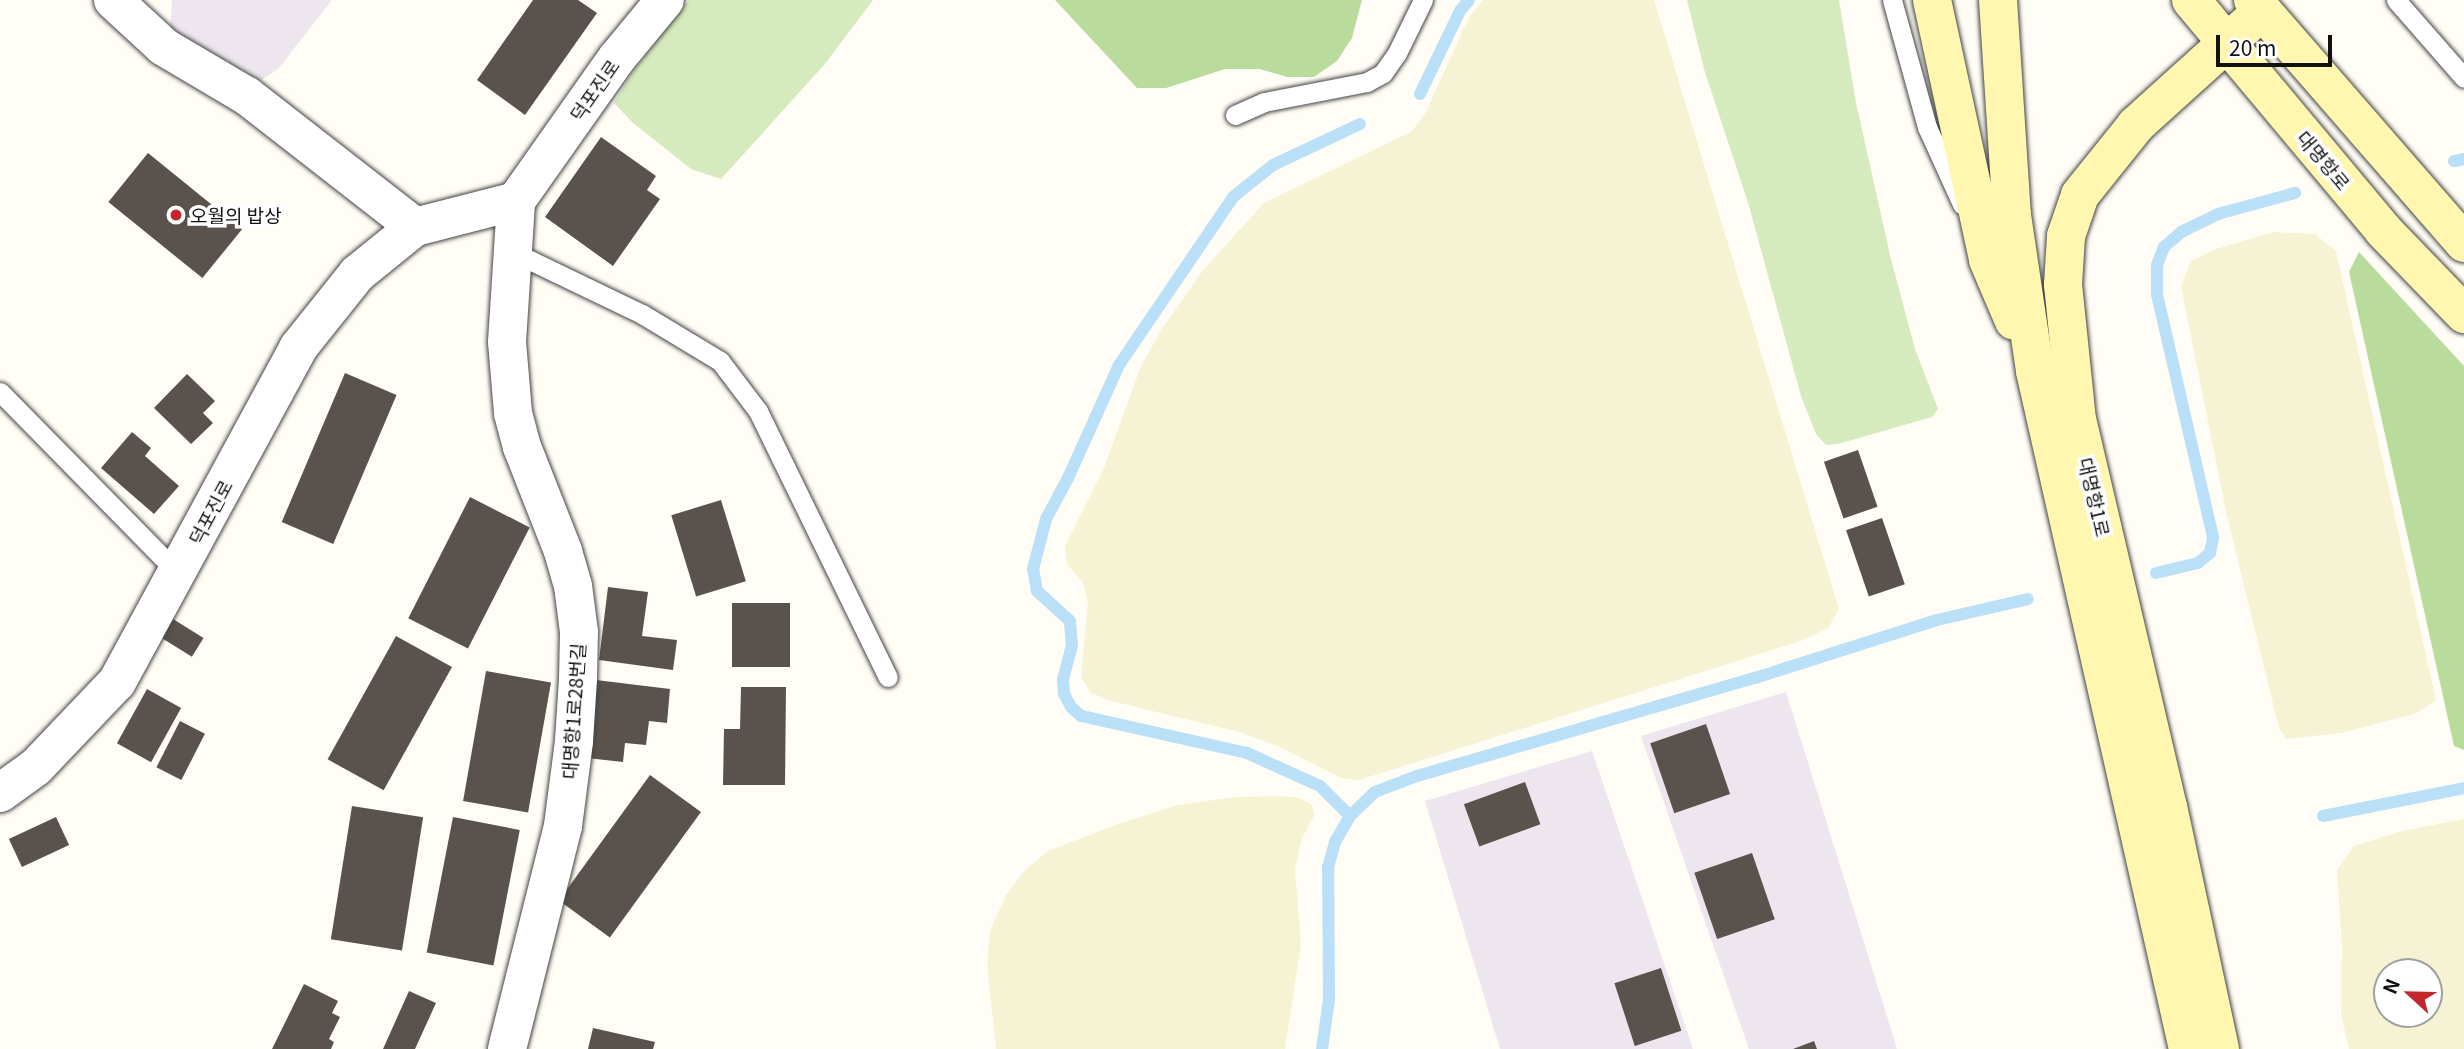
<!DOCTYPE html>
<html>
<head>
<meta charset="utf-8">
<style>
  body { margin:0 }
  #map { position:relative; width:2464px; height:1049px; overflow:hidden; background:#fffdf5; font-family:Georgia,"Noto Sans KR",serif }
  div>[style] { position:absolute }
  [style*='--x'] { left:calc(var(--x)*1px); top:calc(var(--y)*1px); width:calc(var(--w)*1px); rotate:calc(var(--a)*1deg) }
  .industrial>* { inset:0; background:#eee6ef }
  .farmland>* { inset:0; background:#f6f3d4 }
  .green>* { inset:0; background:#d5ebbd }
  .forest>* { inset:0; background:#b9dc9c }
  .stream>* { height:12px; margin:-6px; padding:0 6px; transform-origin:6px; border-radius:6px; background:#b9e0f7 }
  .building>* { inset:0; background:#5a524d; transform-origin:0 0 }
  .roads { filter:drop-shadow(0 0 2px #444) drop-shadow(0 0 2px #444) }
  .lane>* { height:19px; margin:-9.5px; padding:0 9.5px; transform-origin:9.5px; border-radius:9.5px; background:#fff }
  .street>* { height:38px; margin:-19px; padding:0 19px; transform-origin:19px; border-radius:19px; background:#fff }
  .secondary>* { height:38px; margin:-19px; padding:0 19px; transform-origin:19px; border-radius:19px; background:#fff6b0 }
  .dots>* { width:19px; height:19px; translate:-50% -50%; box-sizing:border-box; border:4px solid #fff; border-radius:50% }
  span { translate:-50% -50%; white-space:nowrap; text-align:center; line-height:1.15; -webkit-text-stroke:7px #fff; paint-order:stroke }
  .street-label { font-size:19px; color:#111 }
  .poi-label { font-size:19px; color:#111 }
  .left { translate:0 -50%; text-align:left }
  .north { position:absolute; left:2373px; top:958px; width:70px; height:70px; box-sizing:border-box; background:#fff; border:2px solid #a0a0a0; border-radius:50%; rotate:292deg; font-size:19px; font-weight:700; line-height:28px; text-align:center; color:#111 }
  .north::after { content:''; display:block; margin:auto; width:24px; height:32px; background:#c4262e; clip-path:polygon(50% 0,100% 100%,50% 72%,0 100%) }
  .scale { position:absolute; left:2216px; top:35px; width:116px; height:32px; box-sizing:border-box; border:4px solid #111; border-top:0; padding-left:9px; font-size:21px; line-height:24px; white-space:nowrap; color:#111; -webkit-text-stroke:5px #fff; paint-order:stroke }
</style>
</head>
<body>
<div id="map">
  <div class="industrial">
    <div style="clip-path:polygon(172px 0,332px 0,278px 69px,256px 83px,170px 32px)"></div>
    <div style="clip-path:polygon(1786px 692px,1881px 997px,1897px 1049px,1749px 1049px,1641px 736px)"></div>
    <div style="clip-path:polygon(1592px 751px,1693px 1049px,1500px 1049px,1425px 801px)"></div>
  </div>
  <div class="farmland">
    <div style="clip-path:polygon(1483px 0,1654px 0,1839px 609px,1828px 628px,1801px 641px,1359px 780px,1341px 778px,1280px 747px,1240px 732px,1111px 701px,1090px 692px,1081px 677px,1088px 602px,1083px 583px,1067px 564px,1065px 546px,1104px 468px,1141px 366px,1162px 329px,1203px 270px,1264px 203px,1411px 132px,1425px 114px,1469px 17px)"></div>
    <div style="clip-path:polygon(2275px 232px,2315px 234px,2336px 251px,2436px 700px,2417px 713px,2341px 733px,2286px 739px,2279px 728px,2227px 516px,2181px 286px,2191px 261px,2216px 249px)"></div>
    <div style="clip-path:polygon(1280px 796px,1299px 798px,1311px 804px,1315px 814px,1302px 838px,1295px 869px,1301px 944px,1285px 1049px,996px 1049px,987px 965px,990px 931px,1006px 895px,1025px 870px,1048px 851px,1118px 824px,1178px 805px,1236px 797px)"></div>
    <div style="clip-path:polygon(evenodd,2464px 819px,2464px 1049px,2349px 1049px,2341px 1014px,2342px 948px,2337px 870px,2354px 846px,2402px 831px,2464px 819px,2387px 972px,2429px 972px,2429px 1014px,2387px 1014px,2387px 972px)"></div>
  </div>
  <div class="green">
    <div style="clip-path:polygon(689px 0,873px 0,824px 65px,721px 179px,691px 169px,632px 122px,614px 103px,632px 73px)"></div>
    <div style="clip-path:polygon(1687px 0,1839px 0,1856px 103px,1890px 255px,1915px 349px,1938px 409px,1932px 417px,1838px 444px,1826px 445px,1816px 434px,1801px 396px,1749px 206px,1704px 69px)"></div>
  </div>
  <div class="forest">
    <div style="clip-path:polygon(1055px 0,1362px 0,1352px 38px,1337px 61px,1314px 77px,1287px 77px,1260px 69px,1225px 69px,1166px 88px,1137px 88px)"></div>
    <div style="clip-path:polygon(2359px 252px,2464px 366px,2464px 750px,2454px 746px,2349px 272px)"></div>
  </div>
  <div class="stream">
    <div style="--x:1420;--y:94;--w:92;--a:-64.3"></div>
    <div style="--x:1460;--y:11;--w:14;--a:-51"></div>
    <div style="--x:2454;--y:161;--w:10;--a:-11"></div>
    <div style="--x:2156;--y:573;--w:43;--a:-13.4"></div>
    <div style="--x:2198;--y:563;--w:16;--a:-40"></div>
    <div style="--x:2210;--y:553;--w:16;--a:-79"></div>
    <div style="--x:2213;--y:537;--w:248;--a:-103"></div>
    <div style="--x:2157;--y:295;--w:30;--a:-90"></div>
    <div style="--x:2157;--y:265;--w:19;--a:-69"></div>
    <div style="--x:2164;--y:247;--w:23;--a:-41"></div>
    <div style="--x:2181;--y:232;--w:41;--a:-25.9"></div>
    <div style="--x:2218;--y:214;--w:80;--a:-15.3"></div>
    <div style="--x:1350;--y:816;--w:42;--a:-135"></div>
    <div style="--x:1320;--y:786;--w:80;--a:-155.7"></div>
    <div style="--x:1247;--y:753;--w:170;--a:-167.4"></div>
    <div style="--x:1081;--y:716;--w:13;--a:-138"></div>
    <div style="--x:1071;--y:707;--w:15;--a:-118"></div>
    <div style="--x:1064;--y:694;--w:15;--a:-94"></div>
    <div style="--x:1063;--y:679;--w:34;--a:-75"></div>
    <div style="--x:1072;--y:646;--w:25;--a:-95"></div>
    <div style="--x:1070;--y:621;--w:45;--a:-137.7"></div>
    <div style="--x:1037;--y:591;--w:22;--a:-100"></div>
    <div style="--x:1033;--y:569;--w:52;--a:-75.4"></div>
    <div style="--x:1046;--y:519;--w:47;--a:-61.8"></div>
    <div style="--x:1068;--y:478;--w:124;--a:-65.7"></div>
    <div style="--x:1119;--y:365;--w:203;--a:-55.8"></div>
    <div style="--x:1233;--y:197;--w:51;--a:-38.7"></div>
    <div style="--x:1273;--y:165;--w:96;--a:-25.2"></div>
    <div style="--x:2323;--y:816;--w:144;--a:-11.2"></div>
    <div style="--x:1322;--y:1049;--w:50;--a:-82"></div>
    <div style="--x:1329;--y:999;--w:132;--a:-90.4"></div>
    <div style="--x:1328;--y:867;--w:26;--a:-74"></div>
    <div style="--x:1335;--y:842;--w:30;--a:-60"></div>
    <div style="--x:1350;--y:816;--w:35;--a:-44"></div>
    <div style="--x:1375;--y:792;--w:45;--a:-20.9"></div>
    <div style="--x:1417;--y:776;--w:352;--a:-16.2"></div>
    <div style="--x:1755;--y:678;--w:191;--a:-17.7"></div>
    <div style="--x:1937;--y:620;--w:93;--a:-13"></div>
  </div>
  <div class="building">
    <div style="clip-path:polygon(533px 0,578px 0,597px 13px,525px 115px,477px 80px)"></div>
    <div style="clip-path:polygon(601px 137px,656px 176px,647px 190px,660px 199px,613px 266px,545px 217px)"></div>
    <div style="left:148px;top:153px;width:121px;height:63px;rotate:39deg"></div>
    <div style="left:345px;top:373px;width:56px;height:162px;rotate:23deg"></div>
    <div style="clip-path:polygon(187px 374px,215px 401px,203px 413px,213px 423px,191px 444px,154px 408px)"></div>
    <div style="clip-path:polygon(132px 432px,151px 448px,145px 456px,179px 486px,154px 514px,101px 468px)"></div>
    <div style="left:1858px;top:450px;width:60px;height:36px;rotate:71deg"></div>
    <div style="left:470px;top:497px;width:67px;height:136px;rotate:27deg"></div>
    <div style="left:721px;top:500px;width:85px;height:52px;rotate:73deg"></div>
    <div style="left:1882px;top:518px;width:70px;height:38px;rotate:71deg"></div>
    <div style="clip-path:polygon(608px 587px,648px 592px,642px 636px,677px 640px,673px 670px,599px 660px)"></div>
    <div style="left:732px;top:603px;width:58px;height:64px"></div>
    <div style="left:173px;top:619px;width:36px;height:22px;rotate:32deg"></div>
    <div style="left:396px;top:636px;width:64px;height:141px;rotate:29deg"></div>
    <div style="left:486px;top:671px;width:66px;height:132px;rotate:10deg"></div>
    <div style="clip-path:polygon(596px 680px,670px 689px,667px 723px,649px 721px,646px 745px,625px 743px,623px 762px,587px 758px)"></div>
    <div style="clip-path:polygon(741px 687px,786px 687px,785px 785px,723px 785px,724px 729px,740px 729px)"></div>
    <div style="left:147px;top:689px;width:39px;height:62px;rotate:29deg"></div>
    <div style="left:180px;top:721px;width:28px;height:52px;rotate:27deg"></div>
    <div style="left:1706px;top:724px;width:74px;height:59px;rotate:71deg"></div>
    <div style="left:650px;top:775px;width:63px;height:155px;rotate:36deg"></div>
    <div style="left:1525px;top:782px;width:45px;height:65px;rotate:70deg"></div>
    <div style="left:352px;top:806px;width:72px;height:135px;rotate:9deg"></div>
    <div style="left:56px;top:817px;width:31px;height:52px;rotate:65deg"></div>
    <div style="left:453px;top:817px;width:68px;height:138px;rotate:11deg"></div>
    <div style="left:1752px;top:853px;width:70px;height:61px;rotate:71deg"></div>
    <div style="left:1661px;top:968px;width:66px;height:49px;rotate:72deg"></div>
    <div style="clip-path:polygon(304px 984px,338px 1001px,332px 1013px,340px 1017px,329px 1039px,334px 1042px,331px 1049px,272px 1049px)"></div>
    <div style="clip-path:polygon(409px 991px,436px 1003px,415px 1049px,383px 1049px)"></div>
    <div style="clip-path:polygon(593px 1028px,655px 1042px,653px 1049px,588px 1049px)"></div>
    <div style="clip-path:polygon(1814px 1041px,1817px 1049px,1793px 1049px)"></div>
  </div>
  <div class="roads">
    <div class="lane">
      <div style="--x:1892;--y:0;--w:132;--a:74.6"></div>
      <div style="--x:1927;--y:127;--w:85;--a:65.6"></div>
      <div style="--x:2396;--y:0;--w:103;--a:48.9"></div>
      <div style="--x:1235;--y:115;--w:32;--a:-24"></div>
      <div style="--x:1264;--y:102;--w:105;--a:-11"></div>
      <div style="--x:1367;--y:82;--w:18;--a:-29"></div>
      <div style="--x:1383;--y:73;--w:24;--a:-55"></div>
      <div style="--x:1397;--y:53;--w:59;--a:-63.9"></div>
      <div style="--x:511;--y:251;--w:145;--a:25.7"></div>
      <div style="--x:642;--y:314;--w:91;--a:31.1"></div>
      <div style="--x:720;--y:361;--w:63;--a:52.8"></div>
      <div style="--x:758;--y:411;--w:296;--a:64"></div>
      <div style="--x:0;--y:392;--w:252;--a:45.5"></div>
    </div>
    <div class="street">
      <div style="--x:113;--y:0;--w:69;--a:42.7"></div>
      <div style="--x:164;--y:47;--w:96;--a:30.6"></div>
      <div style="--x:247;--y:96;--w:213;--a:37.9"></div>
      <div style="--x:0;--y:793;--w:44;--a:-35.8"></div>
      <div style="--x:36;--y:767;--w:117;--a:-46.4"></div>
      <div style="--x:117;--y:682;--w:380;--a:-61.5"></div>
      <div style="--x:298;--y:348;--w:95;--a:-51.4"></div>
      <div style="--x:357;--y:274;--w:75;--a:-39"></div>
      <div style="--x:415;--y:227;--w:104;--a:-14.4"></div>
      <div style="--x:516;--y:201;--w:175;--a:-54.8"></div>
      <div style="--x:617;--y:58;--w:75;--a:-50.4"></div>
      <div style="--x:507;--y:1049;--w:230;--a:-75.9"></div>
      <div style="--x:563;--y:826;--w:86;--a:-82.6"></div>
      <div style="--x:574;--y:741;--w:62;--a:-86.3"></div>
      <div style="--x:578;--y:679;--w:47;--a:-88.8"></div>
      <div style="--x:579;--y:632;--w:46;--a:-97.4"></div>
      <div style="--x:573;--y:586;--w:36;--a:-106"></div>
      <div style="--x:563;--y:551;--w:112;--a:-111.5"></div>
      <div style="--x:522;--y:447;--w:35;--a:-105"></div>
      <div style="--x:513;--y:413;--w:71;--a:-94.8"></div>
      <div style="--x:507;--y:342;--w:141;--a:-86.3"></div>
    </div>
    <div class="secondary">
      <div style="--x:1932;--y:0;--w:266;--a:77.8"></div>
      <div style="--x:1988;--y:260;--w:66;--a:66.9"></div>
      <div style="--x:1998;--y:0;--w:215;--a:86.3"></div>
      <div style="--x:2012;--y:215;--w:158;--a:81.6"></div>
      <div style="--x:2035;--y:371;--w:695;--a:77.28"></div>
      <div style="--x:2191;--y:0;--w:300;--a:50.1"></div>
      <div style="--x:2383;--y:230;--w:117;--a:46"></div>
      <div style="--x:2253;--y:0;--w:322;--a:49"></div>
      <div style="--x:2220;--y:1049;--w:248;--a:-102.1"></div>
      <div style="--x:2168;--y:807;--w:398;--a:-103.2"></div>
      <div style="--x:2077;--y:420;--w:136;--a:-95.9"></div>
      <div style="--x:2063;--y:285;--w:49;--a:-86.5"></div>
      <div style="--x:2066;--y:236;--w:43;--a:-71.1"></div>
      <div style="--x:2080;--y:195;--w:90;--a:-51.3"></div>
      <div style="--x:2136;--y:125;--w:169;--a:-42.1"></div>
    </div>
  </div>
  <div class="dots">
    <div style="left:176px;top:215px;background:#c4262e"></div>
  </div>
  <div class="street-label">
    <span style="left:594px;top:90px;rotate:-55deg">덕포진로</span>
    <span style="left:2324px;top:160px;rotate:50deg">대명항로</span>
    <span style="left:2095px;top:497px;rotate:77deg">대명항1로</span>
    <span style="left:210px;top:512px;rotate:-62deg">덕포진로</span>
    <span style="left:573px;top:711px;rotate:-86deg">대명항1로28번길</span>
  </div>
  <div class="poi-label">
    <span class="left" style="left:190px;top:215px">오월의 밥상</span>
  </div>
  <div class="north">N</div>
  <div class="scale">20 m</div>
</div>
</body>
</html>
